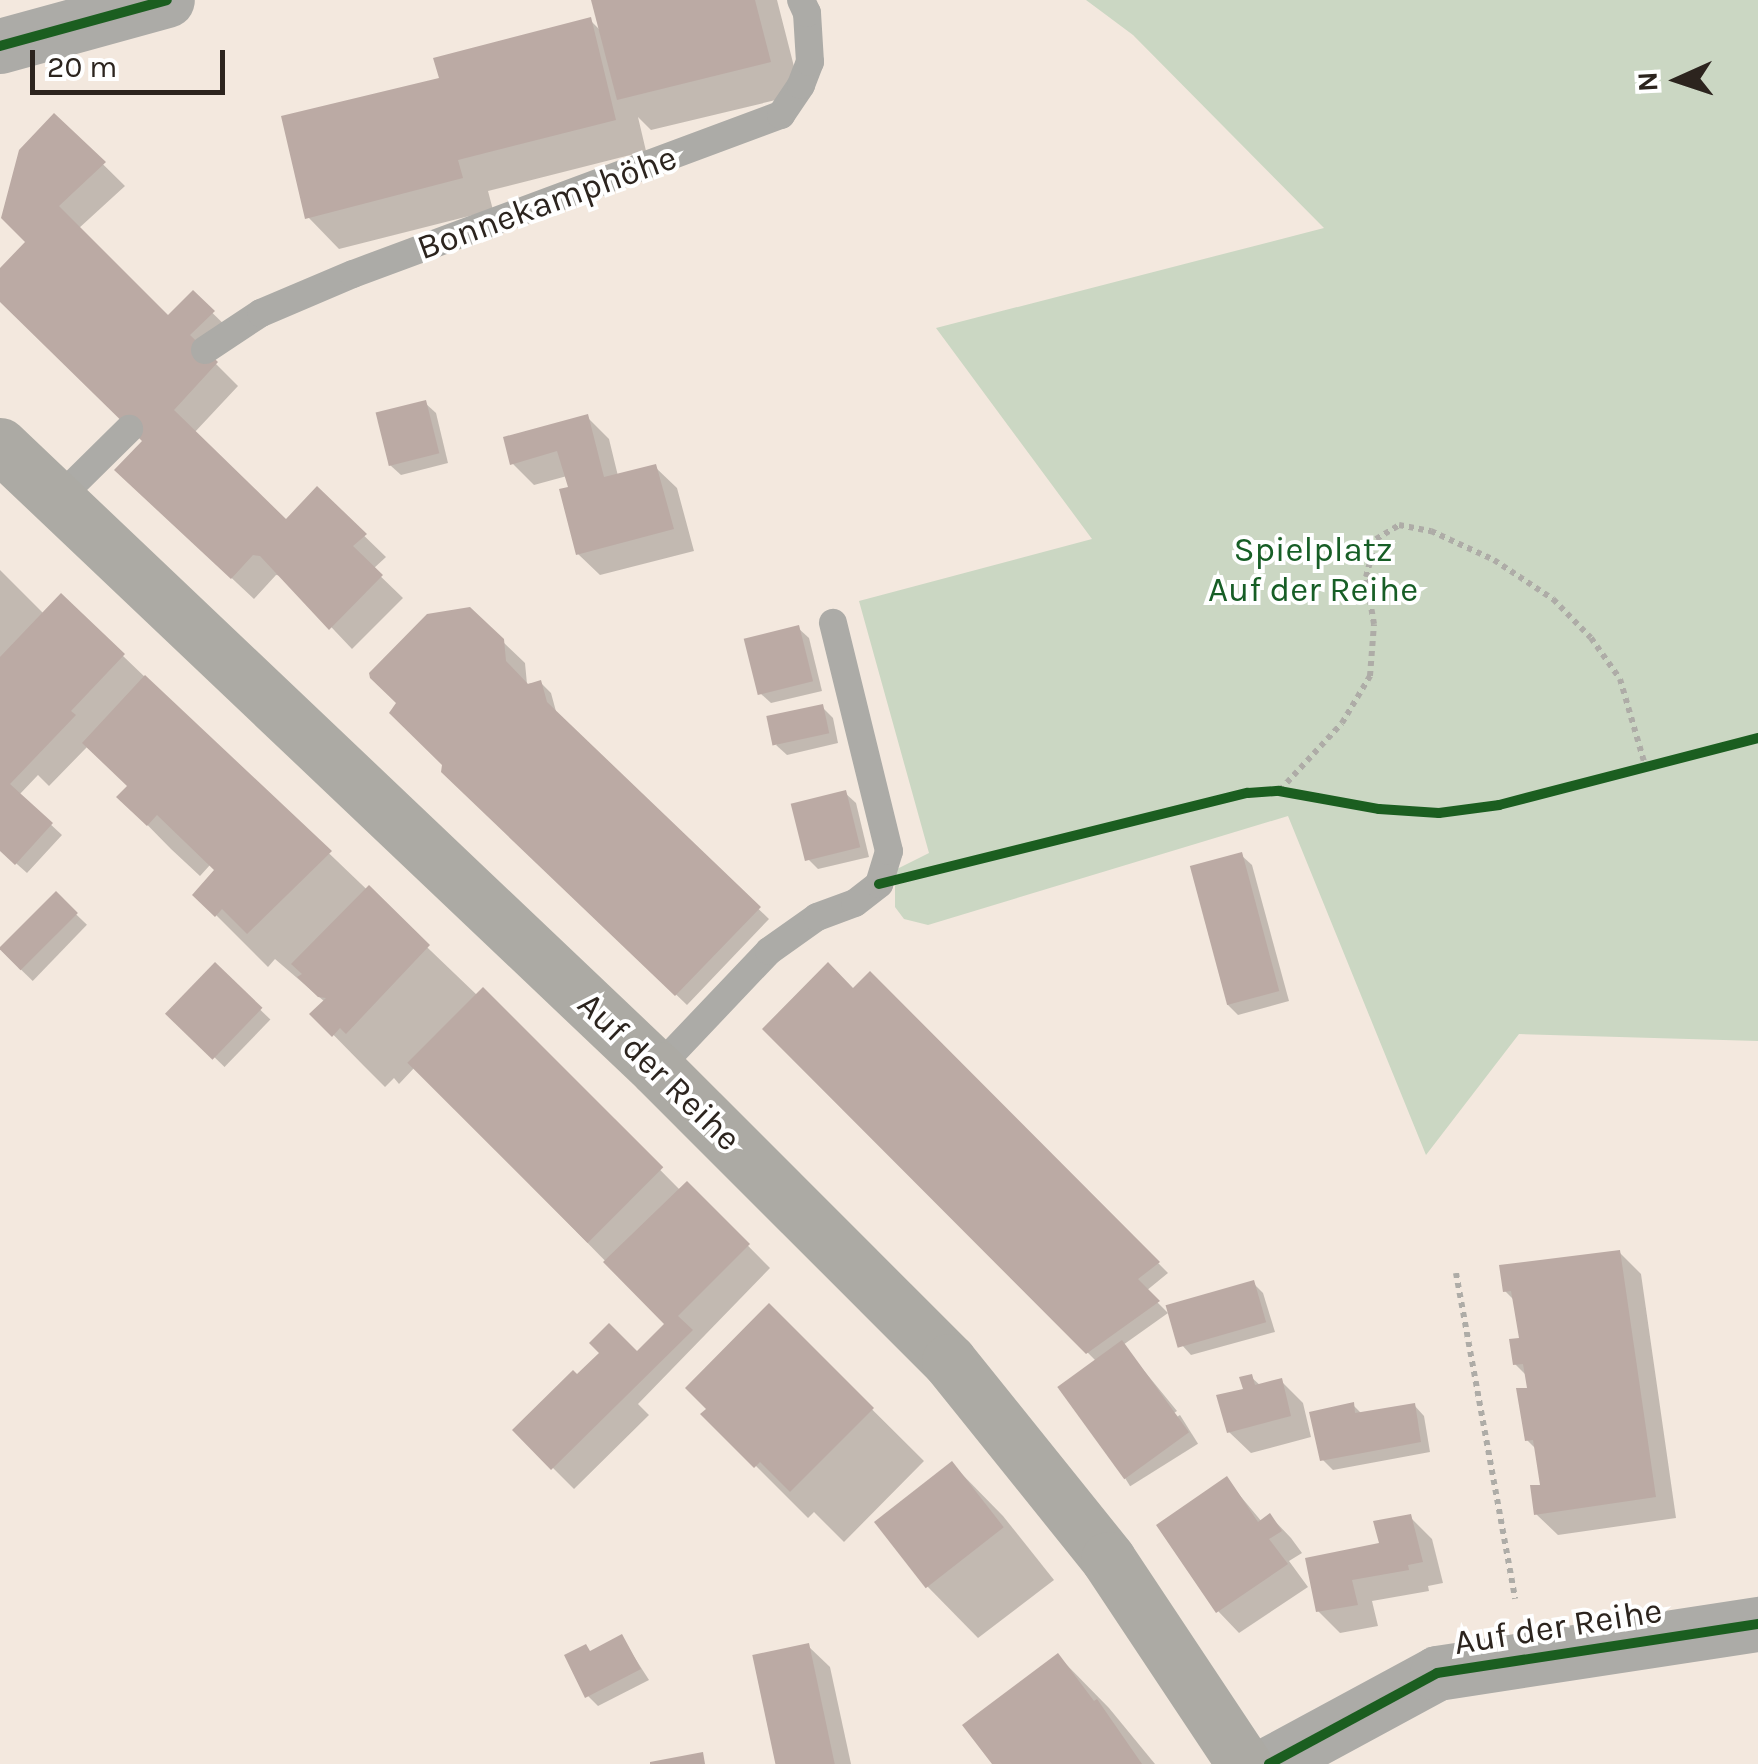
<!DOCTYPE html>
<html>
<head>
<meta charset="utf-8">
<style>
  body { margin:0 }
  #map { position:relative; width:1758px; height:1764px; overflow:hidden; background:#f3e8de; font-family:Karla,sans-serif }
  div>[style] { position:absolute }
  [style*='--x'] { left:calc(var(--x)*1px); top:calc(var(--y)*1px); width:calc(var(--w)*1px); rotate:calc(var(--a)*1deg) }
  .green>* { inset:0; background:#cbd7c3 }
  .shadow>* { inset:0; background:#0003; transform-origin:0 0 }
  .building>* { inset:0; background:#bbaaa4; transform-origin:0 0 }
  .path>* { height:6px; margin-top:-3px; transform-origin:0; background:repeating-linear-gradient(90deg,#aeaca7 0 5px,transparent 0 10px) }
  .service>* { height:28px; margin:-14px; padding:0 14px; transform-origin:14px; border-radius:14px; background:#acaba7 }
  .minor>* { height:55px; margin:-27.5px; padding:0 27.5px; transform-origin:27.5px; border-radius:27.5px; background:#acaba7 }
  .secondary>* { height:55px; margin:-27.5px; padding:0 27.5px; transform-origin:27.5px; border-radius:27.5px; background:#acaaa4 }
  .cycleway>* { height:10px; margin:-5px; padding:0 5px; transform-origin:5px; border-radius:5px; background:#1b5e20 }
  span { translate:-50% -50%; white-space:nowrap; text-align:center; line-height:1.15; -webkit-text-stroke:8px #fff; paint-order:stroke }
  .street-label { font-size:35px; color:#2c241e }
  .park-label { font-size:35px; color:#175e26 }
  .north { position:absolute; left:1628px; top:30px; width:100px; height:100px; -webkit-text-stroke:8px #fff; paint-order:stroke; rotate:267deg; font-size:28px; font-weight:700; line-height:40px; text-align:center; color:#2c241e }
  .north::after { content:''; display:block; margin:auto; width:35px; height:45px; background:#2c241e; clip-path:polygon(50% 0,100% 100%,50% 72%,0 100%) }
  .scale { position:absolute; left:30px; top:50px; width:195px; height:45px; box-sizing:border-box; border:5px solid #2c241e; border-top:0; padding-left:12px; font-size:30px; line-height:35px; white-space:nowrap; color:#2c241e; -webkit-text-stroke:8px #fff; paint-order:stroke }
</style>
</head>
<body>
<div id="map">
  <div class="green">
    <div style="clip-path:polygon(1086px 0,1758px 0,1758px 1041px,1519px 1034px,1426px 1155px,1288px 816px,928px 925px,904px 919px,895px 907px,895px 870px,929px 853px,859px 601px,1092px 539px,936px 328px,1324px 228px,1133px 35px)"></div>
  </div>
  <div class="shadow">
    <div style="clip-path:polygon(597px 0,777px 0,801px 94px,651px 130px,638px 117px,646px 151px,488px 191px,493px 210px,339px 249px,308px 217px,442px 80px,590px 20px,602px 32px)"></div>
    <div style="clip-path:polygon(54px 116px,125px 186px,78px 229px,168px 318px,193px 294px,234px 334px,210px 358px,238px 386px,194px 433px,286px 523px,317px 490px,386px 557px,373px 569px,403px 598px,352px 649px,283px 576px,276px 575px,254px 599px,139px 491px,145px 441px,0 299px,0 272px,28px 242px)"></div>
    <div style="clip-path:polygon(425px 403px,436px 413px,448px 463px,401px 475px,390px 465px)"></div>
    <div style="clip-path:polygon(587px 417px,609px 439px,618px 476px,655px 467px,677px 488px,694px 551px,600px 575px,578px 554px,567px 476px,534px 485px,512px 463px)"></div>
    <div style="clip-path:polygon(0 570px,44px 614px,123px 656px,478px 996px,483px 991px,680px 1190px,687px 1184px,770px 1268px,638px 1404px,649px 1415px,574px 1489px,515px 1430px,577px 1377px,637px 1354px,669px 1326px,415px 1067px,399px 1084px,394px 1078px,385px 1087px,364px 1066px,313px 1014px,325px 1002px,275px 959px,268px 967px,195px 894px,217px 871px,210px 865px,200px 876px,171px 849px,120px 797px,130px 788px,88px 746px,49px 786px,38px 775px,19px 795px,62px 835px,27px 873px,0 849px)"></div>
    <div style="clip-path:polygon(798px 628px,809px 638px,822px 691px,771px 703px,760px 693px)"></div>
    <div style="clip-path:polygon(502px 641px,525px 663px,527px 684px,540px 682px,551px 693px,557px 715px,769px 919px,687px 1005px,445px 772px)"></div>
    <div style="clip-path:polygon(822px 707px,833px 718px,838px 743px,787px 755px,776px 745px)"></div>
    <div style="clip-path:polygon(845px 793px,856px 803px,869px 857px,818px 869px,807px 858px)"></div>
    <div style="clip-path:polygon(1241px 855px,1252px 865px,1289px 1001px,1238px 1015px,1227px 1004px)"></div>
    <div style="left:56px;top:895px;width:43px;height:78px;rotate:44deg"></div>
    <div style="left:215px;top:966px;width:77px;height:66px;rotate:44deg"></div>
    <div style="clip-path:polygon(853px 991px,964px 1068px,1168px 1273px,1146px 1291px,1168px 1313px,1123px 1345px,1177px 1411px,1111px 1455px,1096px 1361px,895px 1158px)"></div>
    <div style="clip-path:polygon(1619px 1252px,1641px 1274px,1676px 1518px,1558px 1535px,1536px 1514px,1543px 1488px,1537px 1450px,1527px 1440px,1530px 1390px,1527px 1376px,1515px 1364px,1522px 1340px,1516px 1302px,1505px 1291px)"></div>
    <div style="clip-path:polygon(1253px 1283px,1263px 1293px,1275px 1332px,1191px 1355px,1181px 1344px)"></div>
    <div style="clip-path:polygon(769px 1307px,924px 1461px,844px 1542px,814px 1512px,808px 1518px,704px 1414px)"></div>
    <div style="clip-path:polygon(1251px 1377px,1261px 1386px,1281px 1381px,1303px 1403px,1311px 1437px,1251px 1453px,1229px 1432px)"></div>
    <div style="clip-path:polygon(1353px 1405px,1362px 1414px,1414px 1405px,1424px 1416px,1430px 1452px,1333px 1470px,1322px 1459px)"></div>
    <div style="left:1180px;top:1415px;width:34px;height:80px;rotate:58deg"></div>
    <div style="clip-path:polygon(952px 1464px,1003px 1516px,1054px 1580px,978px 1638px,927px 1586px)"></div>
    <div style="clip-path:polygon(1227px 1480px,1262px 1522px,1270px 1516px,1291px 1538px,1302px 1553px,1289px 1561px,1308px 1587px,1239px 1633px,1218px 1611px)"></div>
    <div style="clip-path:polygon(1410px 1517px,1432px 1539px,1443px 1583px,1428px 1586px,1429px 1591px,1372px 1601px,1378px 1626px,1340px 1633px,1318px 1611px)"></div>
    <div style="clip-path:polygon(622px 1638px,649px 1680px,598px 1706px,588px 1696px,592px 1653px)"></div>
    <div style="clip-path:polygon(808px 1646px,830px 1667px,851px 1764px,777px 1764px)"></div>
    <div style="clip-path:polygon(1058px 1656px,1109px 1708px,1155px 1764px,996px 1764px)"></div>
  </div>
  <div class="building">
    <div style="clip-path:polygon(591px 0,755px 0,771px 62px,617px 100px)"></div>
    <div style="clip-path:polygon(591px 17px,616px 120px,458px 160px,463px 178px,305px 219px,281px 116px,439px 78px,433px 58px)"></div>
    <div style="clip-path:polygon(54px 113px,106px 162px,59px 206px,168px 315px,193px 290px,215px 311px,190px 335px,218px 362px,174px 410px,286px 519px,317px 486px,367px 534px,353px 546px,383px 575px,329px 630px,260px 556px,253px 555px,231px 579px,114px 470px,142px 441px,0 302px,0 268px,25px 242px,1px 218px,19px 150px)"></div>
    <div style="left:426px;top:400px;width:55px;height:52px;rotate:76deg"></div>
    <div style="clip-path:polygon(588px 414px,604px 477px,656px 464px,674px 529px,576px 555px,559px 489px,568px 487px,557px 451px,510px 465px,503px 437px)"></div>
    <div style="clip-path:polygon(61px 593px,125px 654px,71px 711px,76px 715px,10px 784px,53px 823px,15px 865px,0 851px,0 657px)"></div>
    <div style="clip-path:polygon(470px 607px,504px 639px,506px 661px,528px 684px,541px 680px,547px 702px,761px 907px,675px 996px,441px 772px,442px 765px,389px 713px,396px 703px,370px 678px,369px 673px,427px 614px)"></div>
    <div style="left:799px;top:625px;width:58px;height:57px;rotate:76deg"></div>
    <div style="clip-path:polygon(145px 675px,332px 851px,247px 934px,222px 909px,215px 917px,192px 895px,214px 870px,157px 815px,147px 826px,116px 797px,127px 786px,82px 743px)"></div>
    <div style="left:823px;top:704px;width:30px;height:58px;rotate:78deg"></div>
    <div style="left:846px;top:790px;width:59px;height:57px;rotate:76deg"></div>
    <div style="left:1242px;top:852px;width:144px;height:54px;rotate:75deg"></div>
    <div style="clip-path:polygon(369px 885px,430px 945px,346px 1034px,340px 1028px,332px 1037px,309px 1014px,326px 998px,318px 997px,297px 977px,302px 974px,291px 964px)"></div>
    <div style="left:56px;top:891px;width:31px;height:81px;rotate:45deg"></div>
    <div style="left:215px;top:962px;width:66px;height:72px;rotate:44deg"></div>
    <div style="clip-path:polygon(828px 962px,853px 988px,870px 971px,1160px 1262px,1138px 1279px,1160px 1301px,1086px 1354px,762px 1029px)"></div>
    <div style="left:483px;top:987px;width:255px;height:107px;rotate:45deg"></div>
    <div style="clip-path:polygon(687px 1181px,750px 1244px,678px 1316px,693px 1330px,551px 1470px,512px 1430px,573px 1370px,577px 1374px,599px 1353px,589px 1343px,609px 1323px,637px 1351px,664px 1324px,603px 1262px)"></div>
    <div style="clip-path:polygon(1620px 1250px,1656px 1497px,1534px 1515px,1530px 1485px,1540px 1485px,1533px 1440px,1525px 1441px,1516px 1388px,1527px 1388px,1523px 1364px,1513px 1365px,1509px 1339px,1519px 1338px,1511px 1291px,1503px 1292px,1499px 1265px)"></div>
    <div style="left:1254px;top:1280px;width:44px;height:92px;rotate:74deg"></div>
    <div style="clip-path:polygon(769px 1303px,874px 1408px,790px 1492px,760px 1462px,754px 1468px,700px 1414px,706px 1409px,685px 1388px)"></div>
    <div style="left:1122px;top:1340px;width:114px;height:80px;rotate:54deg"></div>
    <div style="clip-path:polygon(1252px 1374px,1255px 1385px,1282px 1378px,1291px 1416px,1227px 1433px,1216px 1395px,1243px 1389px,1239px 1377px)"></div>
    <div style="clip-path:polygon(1354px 1402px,1355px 1413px,1415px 1403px,1421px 1442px,1320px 1461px,1309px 1412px)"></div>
    <div style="left:952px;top:1461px;width:84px;height:99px;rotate:52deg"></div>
    <div style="clip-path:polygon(1227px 1476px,1258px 1522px,1270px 1513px,1282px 1531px,1269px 1539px,1288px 1564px,1216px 1613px,1156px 1525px)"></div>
    <div style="clip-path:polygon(1411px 1514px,1423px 1562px,1408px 1565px,1409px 1570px,1352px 1580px,1358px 1605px,1316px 1612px,1305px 1558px,1379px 1543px,1373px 1521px)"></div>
    <div style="clip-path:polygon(622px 1634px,641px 1669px,585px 1698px,564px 1655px,586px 1644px,590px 1651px)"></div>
    <div style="left:809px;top:1643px;width:124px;height:58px;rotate:78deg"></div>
    <div style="clip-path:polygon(1058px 1653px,1094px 1701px,1097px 1699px,1142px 1764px,992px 1764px,962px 1725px)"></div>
    <div style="clip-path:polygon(703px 1752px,705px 1764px,650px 1764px,650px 1762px)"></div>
  </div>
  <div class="path">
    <div style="--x:1280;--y:790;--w:91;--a:-47.2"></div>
    <div style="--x:1342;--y:723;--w:55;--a:-59.2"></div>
    <div style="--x:1370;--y:676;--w:52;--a:-85.6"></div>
    <div style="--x:1374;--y:624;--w:48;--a:-99.7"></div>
    <div style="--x:1366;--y:577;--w:39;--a:-75"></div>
    <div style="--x:1376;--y:539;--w:27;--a:-31"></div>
    <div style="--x:1399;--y:525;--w:33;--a:11"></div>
    <div style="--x:1431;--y:531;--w:69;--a:24.7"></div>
    <div style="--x:1494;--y:560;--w:71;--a:33.5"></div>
    <div style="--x:1553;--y:599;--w:54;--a:45.7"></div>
    <div style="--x:1591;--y:638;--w:50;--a:54.7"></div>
    <div style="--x:1620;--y:679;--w:90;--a:73.8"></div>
    <div style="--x:934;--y:870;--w:323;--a:-13.8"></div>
    <div style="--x:1248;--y:793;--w:31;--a:-4"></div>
    <div style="--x:1279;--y:791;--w:102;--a:10.2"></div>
    <div style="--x:1379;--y:809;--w:60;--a:3.8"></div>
    <div style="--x:1439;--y:813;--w:61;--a:-7.6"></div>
    <div style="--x:1499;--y:805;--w:268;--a:-14.5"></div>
    <div style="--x:1456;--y:1273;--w:331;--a:79.7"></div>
  </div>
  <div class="service">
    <div style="--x:205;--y:350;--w:67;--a:-33.5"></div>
    <div style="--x:261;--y:313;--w:100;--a:-23"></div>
    <div style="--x:353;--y:274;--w:457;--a:-20.4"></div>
    <div style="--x:781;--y:115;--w:36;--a:-56"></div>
    <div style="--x:801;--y:85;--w:25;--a:-69"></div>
    <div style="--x:810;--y:62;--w:49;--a:-93.5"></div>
    <div style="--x:807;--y:13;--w:14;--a:-115"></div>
    <div style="--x:58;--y:499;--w:100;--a:-44.6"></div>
    <div style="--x:657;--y:1069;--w:163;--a:-46.5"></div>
    <div style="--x:769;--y:951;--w:59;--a:-35.3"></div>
    <div style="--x:817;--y:917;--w:40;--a:-20.2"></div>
    <div style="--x:855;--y:903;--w:31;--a:-38"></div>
    <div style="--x:879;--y:884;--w:34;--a:-73"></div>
    <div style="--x:889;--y:851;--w:235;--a:-103.8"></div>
  </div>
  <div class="minor">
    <div style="--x:0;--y:46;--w:173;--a:-15.4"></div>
    <div style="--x:1269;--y:1764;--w:191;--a:-28.4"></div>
    <div style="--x:1437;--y:1673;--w:325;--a:-8.7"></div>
  </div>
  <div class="secondary">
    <div style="--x:0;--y:445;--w:906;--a:43.52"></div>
    <div style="--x:657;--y:1069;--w:413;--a:45"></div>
    <div style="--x:949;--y:1361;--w:254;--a:51.2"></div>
    <div style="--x:1108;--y:1559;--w:246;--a:56.4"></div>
  </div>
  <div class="cycleway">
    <div style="--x:0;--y:46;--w:173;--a:-15.4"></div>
    <div style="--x:879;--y:884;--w:380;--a:-13.9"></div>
    <div style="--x:1248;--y:793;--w:31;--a:-4"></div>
    <div style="--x:1279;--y:791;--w:102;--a:10.2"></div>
    <div style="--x:1379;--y:809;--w:60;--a:3.8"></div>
    <div style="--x:1439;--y:813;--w:61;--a:-7.6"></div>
    <div style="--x:1499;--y:805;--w:268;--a:-14.5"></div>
    <div style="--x:1269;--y:1764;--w:191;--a:-28.4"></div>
    <div style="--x:1437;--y:1673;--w:325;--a:-8.7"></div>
  </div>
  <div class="street-label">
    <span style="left:547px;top:203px;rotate:-20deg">Bonnekamphöhe</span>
    <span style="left:659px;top:1072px;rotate:44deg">Auf der Reihe</span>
    <span style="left:1558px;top:1627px;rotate:-9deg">Auf der Reihe</span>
  </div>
  <div class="park-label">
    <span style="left:1313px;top:570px">Spielplatz<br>Auf der Reihe</span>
  </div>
  <div class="north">N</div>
  <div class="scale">20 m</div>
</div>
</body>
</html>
